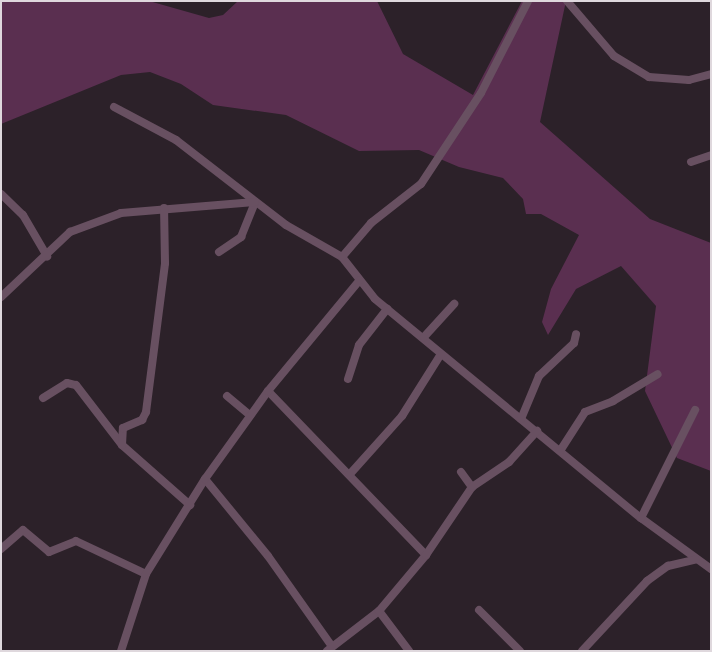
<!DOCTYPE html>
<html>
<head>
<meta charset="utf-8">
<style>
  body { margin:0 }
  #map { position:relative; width:712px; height:652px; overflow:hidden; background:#2c2129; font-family:Helvetica,sans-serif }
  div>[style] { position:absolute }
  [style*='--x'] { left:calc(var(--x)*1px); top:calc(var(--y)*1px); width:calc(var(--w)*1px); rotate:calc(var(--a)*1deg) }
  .green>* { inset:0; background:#5a2f50 }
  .minor>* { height:8px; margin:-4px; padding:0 4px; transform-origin:4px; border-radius:4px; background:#685061 }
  span { translate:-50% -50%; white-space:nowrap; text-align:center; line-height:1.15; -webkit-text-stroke:4px #110d10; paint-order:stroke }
  .frame { position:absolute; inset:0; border:2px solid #dfd8dd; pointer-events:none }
</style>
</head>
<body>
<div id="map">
  <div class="green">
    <div style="clip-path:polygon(1px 1px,149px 1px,209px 18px,223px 15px,238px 1px,377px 1px,403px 54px,473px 95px,522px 1px,566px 1px,540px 122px,650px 219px,711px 243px,711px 471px,677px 458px,645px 391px,656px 306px,621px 266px,576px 289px,548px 335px,542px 322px,551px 289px,579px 235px,541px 214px,526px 214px,523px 199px,503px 178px,459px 167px,419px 150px,359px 151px,286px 115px,213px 105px,181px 84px,150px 72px,121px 75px,1px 124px)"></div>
  </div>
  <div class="minor">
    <div style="--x:567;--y:1;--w:72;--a:49.5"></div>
    <div style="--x:614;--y:56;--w:41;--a:31"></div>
    <div style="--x:649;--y:77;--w:40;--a:4.3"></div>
    <div style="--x:689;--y:80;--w:23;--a:-15"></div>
    <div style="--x:114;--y:107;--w:70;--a:28"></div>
    <div style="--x:176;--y:140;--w:139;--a:37.7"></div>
    <div style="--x:286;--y:225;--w:64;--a:29.7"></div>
    <div style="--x:342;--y:257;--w:53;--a:51.8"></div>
    <div style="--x:375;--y:299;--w:345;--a:39.5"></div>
    <div style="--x:641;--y:518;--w:87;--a:36.1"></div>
    <div style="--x:691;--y:162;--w:21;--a:-19"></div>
    <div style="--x:1;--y:194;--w:30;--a:44"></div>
    <div style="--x:23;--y:215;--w:48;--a:59.7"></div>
    <div style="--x:219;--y:252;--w:27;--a:-34"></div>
    <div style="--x:241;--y:237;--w:38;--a:-68"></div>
    <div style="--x:342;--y:257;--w:45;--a:-49.5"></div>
    <div style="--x:371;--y:223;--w:63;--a:-38"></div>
    <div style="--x:421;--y:184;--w:109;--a:-56.6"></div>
    <div style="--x:481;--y:93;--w:103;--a:-62.9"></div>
    <div style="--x:1;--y:297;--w:95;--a:-43.3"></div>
    <div style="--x:70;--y:232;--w:54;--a:-20.4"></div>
    <div style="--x:121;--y:213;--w:134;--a:-4.7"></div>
    <div style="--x:424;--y:337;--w:45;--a:-47.7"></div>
    <div style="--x:348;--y:379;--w:36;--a:-72"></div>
    <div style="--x:359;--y:345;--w:46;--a:-52.1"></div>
    <div style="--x:268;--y:391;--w:228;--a:46.1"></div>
    <div style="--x:227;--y:396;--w:30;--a:40"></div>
    <div style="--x:43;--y:398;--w:28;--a:-32"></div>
    <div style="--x:67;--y:383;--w:9;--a:13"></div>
    <div style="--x:76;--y:385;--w:76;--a:52.5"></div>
    <div style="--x:122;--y:445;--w:91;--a:41.4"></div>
    <div style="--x:521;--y:419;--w:47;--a:-67.3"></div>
    <div style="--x:539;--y:376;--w:48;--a:-43.3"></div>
    <div style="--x:574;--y:343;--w:9;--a:-77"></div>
    <div style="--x:122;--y:445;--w:17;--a:-87"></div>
    <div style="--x:123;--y:428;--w:21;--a:-23"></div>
    <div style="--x:142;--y:420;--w:9;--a:-63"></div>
    <div style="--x:146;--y:412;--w:150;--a:-82.7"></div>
    <div style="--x:165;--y:263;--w:55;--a:-91"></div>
    <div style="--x:560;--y:451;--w:46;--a:-57.3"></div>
    <div style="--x:585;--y:412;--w:30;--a:-21"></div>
    <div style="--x:613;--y:401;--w:52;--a:-31"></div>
    <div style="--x:461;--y:472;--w:19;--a:54"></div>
    <div style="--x:350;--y:474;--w:78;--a:-48.1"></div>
    <div style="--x:402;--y:416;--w:73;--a:-57.8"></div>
    <div style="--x:205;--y:479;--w:99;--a:50.7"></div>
    <div style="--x:268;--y:556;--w:109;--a:54.7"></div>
    <div style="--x:641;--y:518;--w:121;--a:-63.4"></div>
    <div style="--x:1;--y:549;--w:29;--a:-41"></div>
    <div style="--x:23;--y:530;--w:34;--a:40"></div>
    <div style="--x:49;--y:552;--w:29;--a:-22"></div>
    <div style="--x:76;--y:541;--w:77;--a:25.2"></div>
    <div style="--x:479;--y:610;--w:58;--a:45"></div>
    <div style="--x:379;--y:611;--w:50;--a:53.1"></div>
    <div style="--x:121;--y:651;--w:81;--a:-72"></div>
    <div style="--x:146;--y:574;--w:112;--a:-58.2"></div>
    <div style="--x:205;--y:479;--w:108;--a:-54.4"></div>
    <div style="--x:268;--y:391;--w:143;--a:-50.4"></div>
    <div style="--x:327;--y:651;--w:66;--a:-37.6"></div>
    <div style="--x:379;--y:611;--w:73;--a:-50"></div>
    <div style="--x:426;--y:555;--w:82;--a:-55.9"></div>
    <div style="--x:472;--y:487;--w:45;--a:-34"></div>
    <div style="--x:509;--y:462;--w:42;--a:-47.9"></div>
    <div style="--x:582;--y:651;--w:96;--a:-47.1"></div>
    <div style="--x:647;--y:581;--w:26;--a:-36"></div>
    <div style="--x:668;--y:566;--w:28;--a:-13"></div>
  </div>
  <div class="frame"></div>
</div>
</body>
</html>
